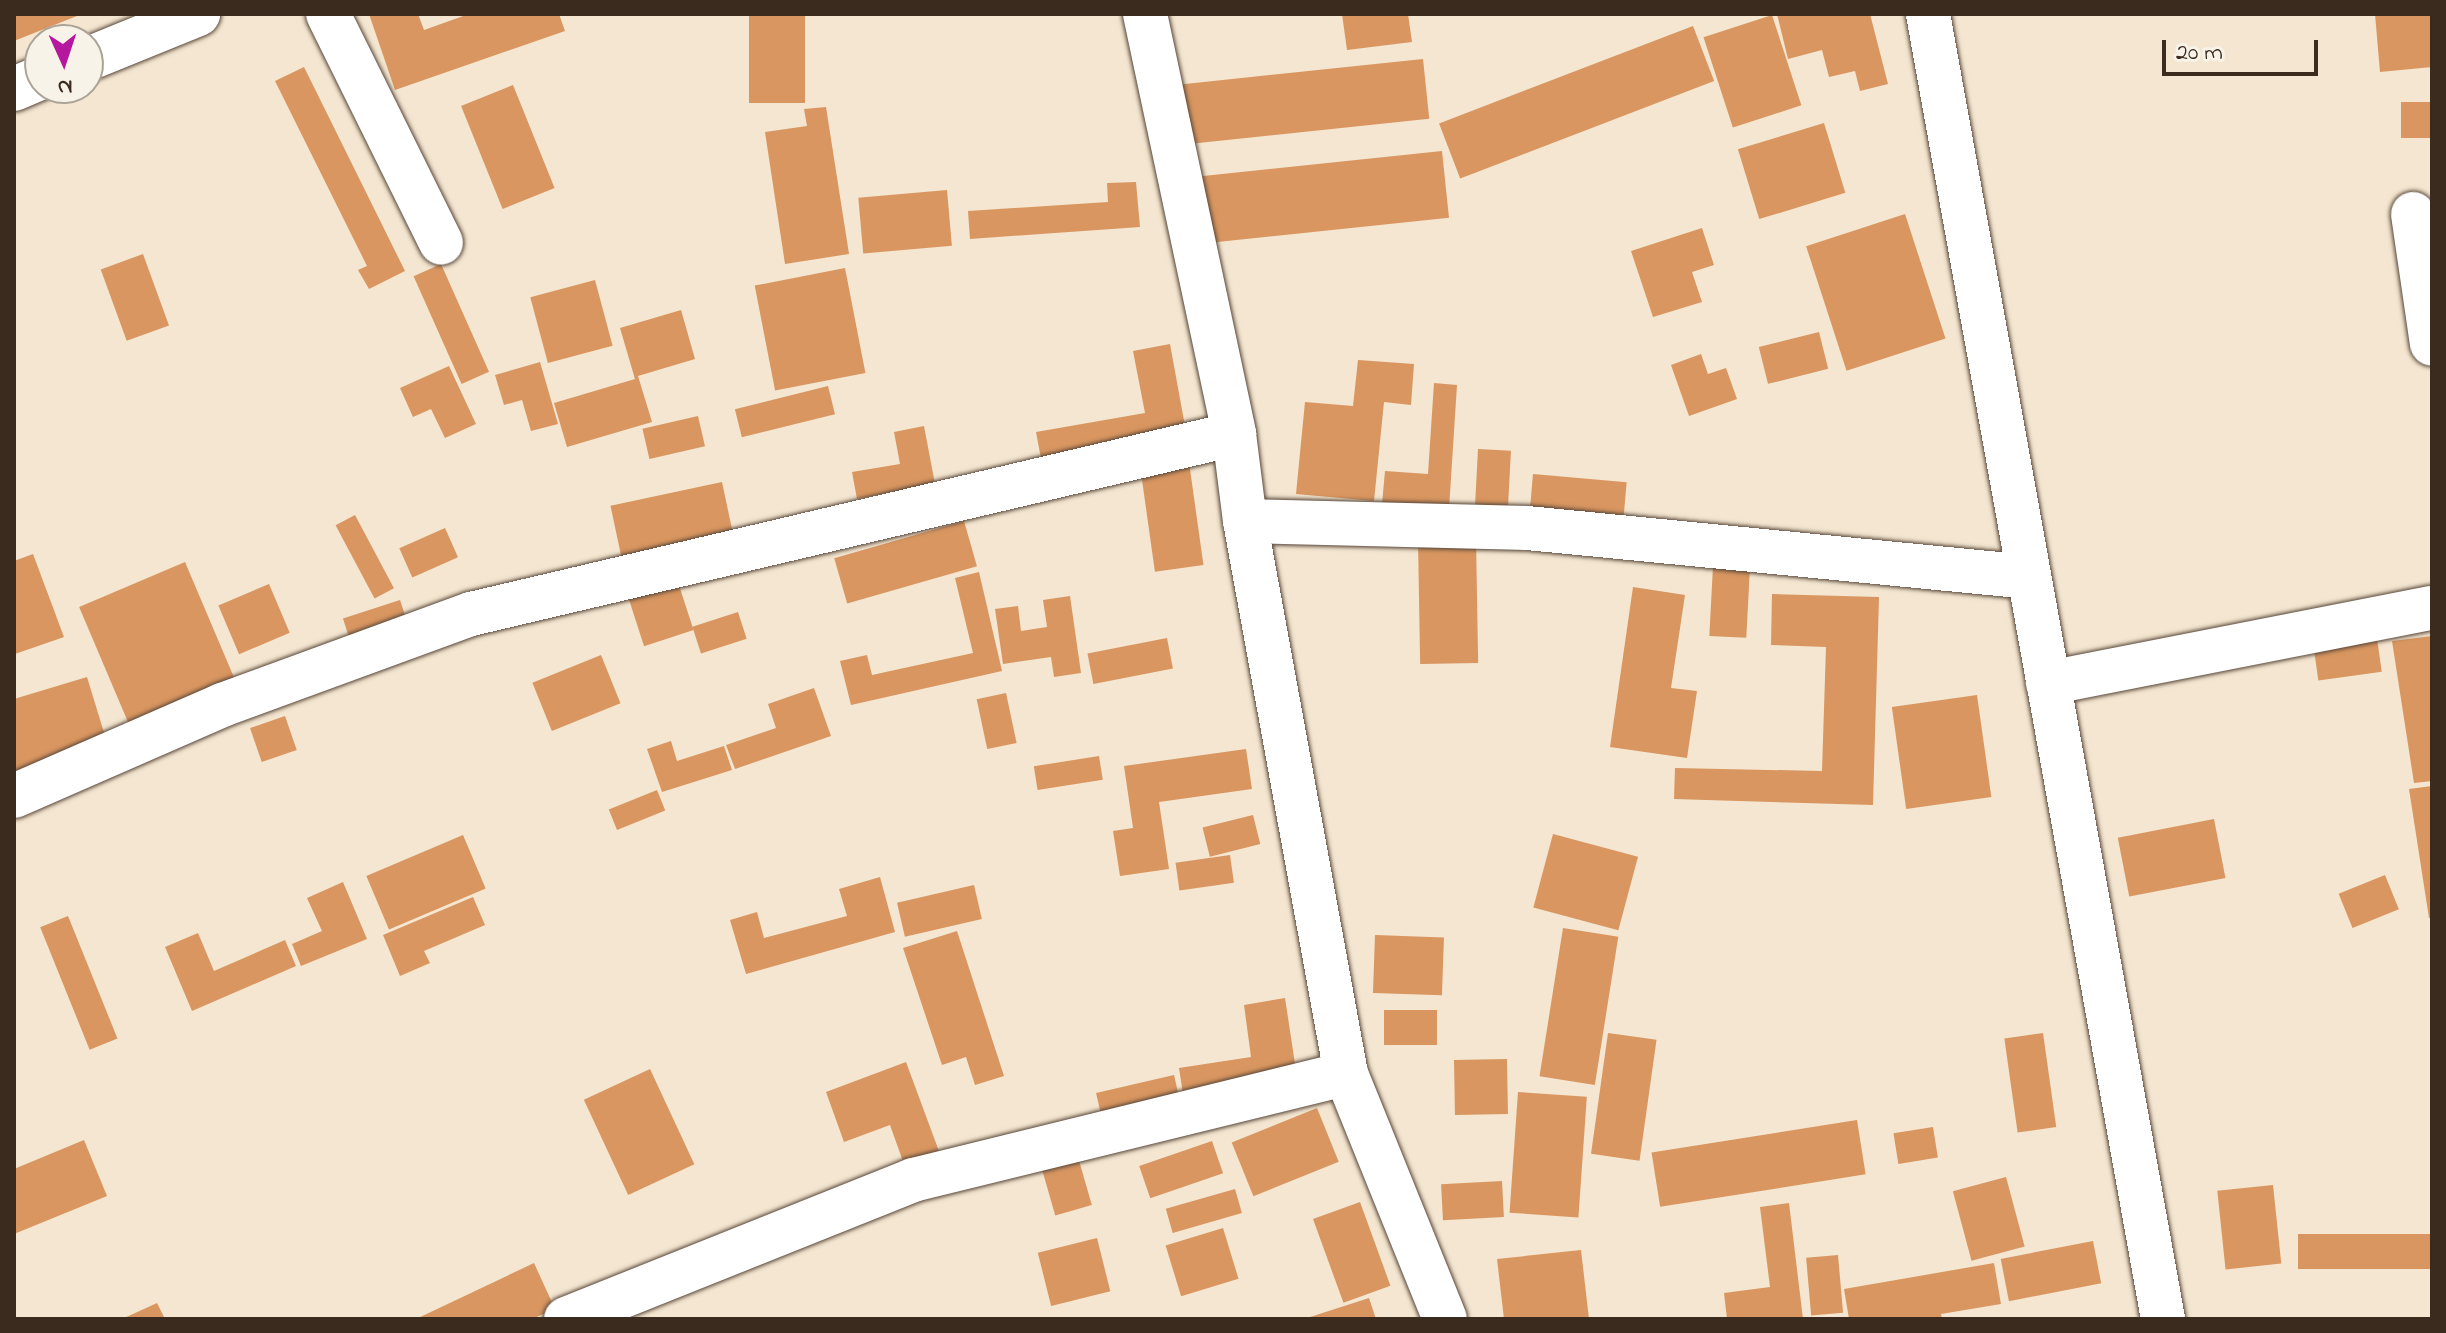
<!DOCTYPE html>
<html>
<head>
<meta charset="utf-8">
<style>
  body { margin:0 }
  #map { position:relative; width:2446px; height:1333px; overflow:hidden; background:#f4e6d0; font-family:"Indie Flower",sans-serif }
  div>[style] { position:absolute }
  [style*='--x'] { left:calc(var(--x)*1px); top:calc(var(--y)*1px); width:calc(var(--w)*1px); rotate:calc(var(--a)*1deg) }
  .building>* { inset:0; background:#d99660; transform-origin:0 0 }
  .roads { filter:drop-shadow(0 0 2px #574639) drop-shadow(0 0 2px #574639) }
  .minor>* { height:44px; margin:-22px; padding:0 22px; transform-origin:22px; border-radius:22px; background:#fff }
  span { translate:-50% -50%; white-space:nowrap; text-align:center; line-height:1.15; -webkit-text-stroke:8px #f7f3e8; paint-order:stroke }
  .frame { position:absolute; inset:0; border:16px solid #3b2a1e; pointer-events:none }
  .north { position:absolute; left:24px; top:24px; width:80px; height:80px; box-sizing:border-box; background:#f7f3e8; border:2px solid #aca397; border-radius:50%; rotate:177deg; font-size:22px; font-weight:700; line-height:32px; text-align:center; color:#3b2a1e }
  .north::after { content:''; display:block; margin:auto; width:28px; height:36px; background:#b5179e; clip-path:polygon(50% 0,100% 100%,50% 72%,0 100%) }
  .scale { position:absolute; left:2162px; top:40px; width:156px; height:36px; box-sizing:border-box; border:4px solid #3b2a1e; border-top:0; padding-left:10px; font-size:24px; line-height:28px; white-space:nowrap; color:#3b2a1e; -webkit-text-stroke:6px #f7f3e8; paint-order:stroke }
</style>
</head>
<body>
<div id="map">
  <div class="building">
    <div style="clip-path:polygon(14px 14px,82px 14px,14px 41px)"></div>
    <div style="clip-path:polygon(369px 14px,418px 14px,424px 30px,469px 14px,559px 14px,565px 31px,395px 90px)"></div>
    <div style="left:749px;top:14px;width:56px;height:89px"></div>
    <div style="clip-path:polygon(1342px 14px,1408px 14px,1412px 42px,1347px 50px)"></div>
    <div style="clip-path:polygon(1777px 14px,1870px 14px,1888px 84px,1860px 91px,1855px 71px,1829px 77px,1822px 50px,1788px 59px)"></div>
    <div style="clip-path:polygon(2375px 14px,2432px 14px,2432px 67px,2380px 72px)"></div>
    <div style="left:1772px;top:15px;width:95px;height:72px;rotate:72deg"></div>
    <div style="left:1693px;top:26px;width:59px;height:272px;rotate:69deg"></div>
    <div style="left:1423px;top:59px;width:60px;height:244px;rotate:84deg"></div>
    <div style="clip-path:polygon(304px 67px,405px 271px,369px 289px,358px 270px,367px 266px,275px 81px)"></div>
    <div style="left:513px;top:85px;width:111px;height:56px;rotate:68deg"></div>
    <div style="left:2432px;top:102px;width:36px;height:31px;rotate:90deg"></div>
    <div style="clip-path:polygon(826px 107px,849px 254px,785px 264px,765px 132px,807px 126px,804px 109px)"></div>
    <div style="left:1824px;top:123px;width:73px;height:90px;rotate:73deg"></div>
    <div style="left:1442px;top:151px;width:67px;height:247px;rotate:84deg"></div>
    <div style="clip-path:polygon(1136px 182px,1140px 227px,970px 239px,968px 211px,1108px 202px,1107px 183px)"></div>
    <div style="left:947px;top:190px;width:56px;height:89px;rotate:85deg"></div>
    <div style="left:1905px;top:214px;width:131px;height:104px;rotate:72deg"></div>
    <div style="clip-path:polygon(1702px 228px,1714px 265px,1692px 272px,1702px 302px,1653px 317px,1631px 251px)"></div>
    <div style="left:143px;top:254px;width:76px;height:45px;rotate:70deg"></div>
    <div style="left:441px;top:264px;width:118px;height:30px;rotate:66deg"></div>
    <div style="left:845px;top:268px;width:107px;height:92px;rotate:79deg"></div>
    <div style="left:595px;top:280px;width:68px;height:67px;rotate:75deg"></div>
    <div style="clip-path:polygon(681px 310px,695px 359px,638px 376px,652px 422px,567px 447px,554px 403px,635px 379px,620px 328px)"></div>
    <div style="left:1819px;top:332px;width:38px;height:62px;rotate:76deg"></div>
    <div style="clip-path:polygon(1170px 344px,1187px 437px,1042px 464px,1036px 432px,1145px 413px,1133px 351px)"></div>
    <div style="clip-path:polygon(1701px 354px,1708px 374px,1726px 368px,1737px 399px,1689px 416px,1671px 365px)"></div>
    <div style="clip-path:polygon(1358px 360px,1414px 364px,1411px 405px,1384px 402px,1374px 501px,1296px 494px,1305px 402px,1353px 406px)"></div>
    <div style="clip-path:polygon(540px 362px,558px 424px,531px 431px,522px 400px,504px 405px,495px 375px)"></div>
    <div style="clip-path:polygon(449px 366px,476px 424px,445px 438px,431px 409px,413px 417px,400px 388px)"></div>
    <div style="clip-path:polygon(1434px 383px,1457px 385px,1449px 509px,1382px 504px,1385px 471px,1428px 474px)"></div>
    <div style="left:828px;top:386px;width:29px;height:96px;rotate:76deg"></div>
    <div style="left:698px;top:416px;width:31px;height:57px;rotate:77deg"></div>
    <div style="clip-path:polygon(924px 426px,935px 484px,857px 499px,852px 472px,900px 464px,894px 432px)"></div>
    <div style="left:1478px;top:449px;width:33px;height:61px;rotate:3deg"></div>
    <div style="left:1188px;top:455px;width:111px;height:49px;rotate:82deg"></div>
    <div style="left:1533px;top:474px;width:94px;height:39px;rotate:5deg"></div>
    <div style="left:722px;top:482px;width:57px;height:114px;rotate:78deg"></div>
    <div style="left:355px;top:515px;width:83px;height:22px;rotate:62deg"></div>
    <div style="left:964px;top:521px;width:47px;height:135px;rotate:74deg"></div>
    <div style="left:445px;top:528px;width:32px;height:50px;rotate:66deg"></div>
    <div style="left:1476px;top:539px;width:124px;height:58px;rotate:89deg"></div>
    <div style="clip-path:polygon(33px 554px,64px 637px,15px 654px,14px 561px)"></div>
    <div style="left:185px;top:562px;width:141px;height:115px;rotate:67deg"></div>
    <div style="left:1713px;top:566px;width:37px;height:70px;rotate:3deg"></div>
    <div style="clip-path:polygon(979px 572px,1002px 671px,851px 705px,840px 661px,867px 655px,872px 675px,973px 653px,955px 578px)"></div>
    <div style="left:675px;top:573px;width:60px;height:52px;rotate:72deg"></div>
    <div style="left:269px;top:584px;width:53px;height:55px;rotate:67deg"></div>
    <div style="clip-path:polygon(1633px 587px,1685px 595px,1671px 688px,1697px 691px,1687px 758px,1610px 747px)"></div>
    <div style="clip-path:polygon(1772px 594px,1879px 597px,1873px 805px,1674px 799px,1675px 768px,1822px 771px,1826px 647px,1771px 645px)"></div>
    <div style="clip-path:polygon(1070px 596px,1081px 673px,1054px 677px,1051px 657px,1003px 664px,995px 609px,1018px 606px,1021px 631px,1047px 627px,1043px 600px)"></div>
    <div style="left:400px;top:600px;width:26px;height:60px;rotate:72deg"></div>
    <div style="left:738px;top:612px;width:28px;height:48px;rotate:72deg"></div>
    <div style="clip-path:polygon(2432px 636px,2432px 781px,2414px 783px,2392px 641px)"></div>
    <div style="left:1167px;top:638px;width:31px;height:81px;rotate:79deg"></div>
    <div style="left:2377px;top:638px;width:34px;height:64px;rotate:82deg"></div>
    <div style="left:601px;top:655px;width:52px;height:74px;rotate:68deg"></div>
    <div style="clip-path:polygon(87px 677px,109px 749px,14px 777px,14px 699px)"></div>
    <div style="clip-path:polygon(814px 688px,831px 736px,735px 769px,726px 745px,776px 728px,768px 704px)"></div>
    <div style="left:1006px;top:693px;width:51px;height:30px;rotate:78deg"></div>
    <div style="left:1977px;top:695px;width:103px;height:86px;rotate:82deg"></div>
    <div style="left:285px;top:716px;width:36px;height:37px;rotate:71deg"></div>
    <div style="clip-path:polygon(671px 741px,677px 761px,724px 746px,732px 770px,662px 792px,647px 749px)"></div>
    <div style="clip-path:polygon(1246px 749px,1252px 789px,1159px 802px,1169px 869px,1120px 876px,1113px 831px,1133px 828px,1124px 766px)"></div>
    <div style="left:1099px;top:756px;width:24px;height:66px;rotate:81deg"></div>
    <div style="clip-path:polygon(2432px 786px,2432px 918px,2429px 918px,2409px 789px)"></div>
    <div style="left:657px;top:790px;width:22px;height:52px;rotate:68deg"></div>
    <div style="left:1253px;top:815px;width:30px;height:52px;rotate:76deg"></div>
    <div style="left:2214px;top:819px;width:60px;height:98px;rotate:79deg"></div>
    <div style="left:1553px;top:834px;width:88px;height:76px;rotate:15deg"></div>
    <div style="left:463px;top:835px;width:58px;height:105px;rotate:67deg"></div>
    <div style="left:1230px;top:855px;width:28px;height:55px;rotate:82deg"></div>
    <div style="left:2385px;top:875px;width:37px;height:50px;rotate:68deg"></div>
    <div style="clip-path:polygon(880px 877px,895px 932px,746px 974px,730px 920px,757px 912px,764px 938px,847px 916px,839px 889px)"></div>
    <div style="clip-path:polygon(343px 882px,367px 939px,301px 966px,292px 944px,322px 931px,307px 898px)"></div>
    <div style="left:974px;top:885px;width:35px;height:79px;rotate:77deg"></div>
    <div style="clip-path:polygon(473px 897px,485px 925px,424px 951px,430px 963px,400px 976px,383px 935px)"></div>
    <div style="left:68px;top:916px;width:132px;height:30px;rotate:68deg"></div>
    <div style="left:1563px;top:928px;width:56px;height:150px;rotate:9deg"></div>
    <div style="clip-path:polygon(957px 931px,1004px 1076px,975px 1085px,966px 1057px,942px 1065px,903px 948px)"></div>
    <div style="clip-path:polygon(198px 933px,214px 971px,285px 940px,296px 966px,192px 1011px,165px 947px)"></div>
    <div style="left:1375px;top:935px;width:69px;height:58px;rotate:2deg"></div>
    <div style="clip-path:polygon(1285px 998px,1297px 1077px,1183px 1094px,1179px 1068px,1251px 1057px,1244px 1005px)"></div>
    <div style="left:1384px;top:1010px;width:53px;height:35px"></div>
    <div style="left:1608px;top:1033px;width:49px;height:122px;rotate:8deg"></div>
    <div style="left:2043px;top:1033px;width:95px;height:39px;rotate:82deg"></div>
    <div style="left:1507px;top:1059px;width:55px;height:53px;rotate:89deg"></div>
    <div style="clip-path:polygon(906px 1062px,940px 1154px,905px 1167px,890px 1125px,844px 1142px,826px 1092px)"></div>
    <div style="left:650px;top:1069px;width:105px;height:73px;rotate:65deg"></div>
    <div style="left:1174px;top:1075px;width:26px;height:80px;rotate:77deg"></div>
    <div style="left:1518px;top:1092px;width:69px;height:121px;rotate:4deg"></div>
    <div style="left:1317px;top:1108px;width:58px;height:92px;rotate:68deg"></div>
    <div style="left:1857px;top:1120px;width:55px;height:208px;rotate:81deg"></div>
    <div style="left:1933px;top:1127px;width:31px;height:40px;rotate:81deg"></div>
    <div style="clip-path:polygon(84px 1140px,107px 1196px,14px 1234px,14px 1169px)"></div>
    <div style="left:1212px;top:1141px;width:34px;height:77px;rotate:71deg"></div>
    <div style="left:1078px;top:1157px;width:50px;height:38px;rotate:74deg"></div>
    <div style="left:2006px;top:1177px;width:72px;height:55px;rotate:75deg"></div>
    <div style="left:1502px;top:1181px;width:36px;height:61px;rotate:87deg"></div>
    <div style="left:2273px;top:1185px;width:79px;height:56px;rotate:84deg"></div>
    <div style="left:1235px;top:1189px;width:25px;height:72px;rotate:74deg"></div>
    <div style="left:1360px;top:1202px;width:89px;height:50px;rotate:70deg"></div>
    <div style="clip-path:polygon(1789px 1203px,1803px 1319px,1727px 1319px,1724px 1293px,1770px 1287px,1760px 1207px)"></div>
    <div style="left:1223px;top:1228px;width:53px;height:60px;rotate:73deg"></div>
    <div style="left:2432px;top:1234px;width:35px;height:134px;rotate:90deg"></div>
    <div style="left:1097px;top:1238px;width:55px;height:61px;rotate:76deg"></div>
    <div style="left:2093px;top:1241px;width:43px;height:94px;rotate:79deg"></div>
    <div style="clip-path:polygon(1581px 1250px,1589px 1319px,1504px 1319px,1497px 1259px)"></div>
    <div style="left:1838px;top:1255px;width:58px;height:32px;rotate:85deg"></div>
    <div style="clip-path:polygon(534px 1263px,555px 1309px,532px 1319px,416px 1319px)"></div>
    <div style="clip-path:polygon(1994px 1263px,2001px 1304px,1941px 1314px,1942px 1319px,1849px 1319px,1844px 1289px)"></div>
    <div style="clip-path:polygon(1369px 1298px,1376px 1319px,1307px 1319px,1307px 1318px)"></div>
    <div style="clip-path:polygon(157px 1303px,165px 1319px,122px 1319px)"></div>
  </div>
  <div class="roads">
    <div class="minor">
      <div style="--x:328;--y:14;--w:255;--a:63.7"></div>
      <div style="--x:1145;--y:14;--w:429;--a:78"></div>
      <div style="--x:1234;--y:434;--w:88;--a:82.8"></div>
      <div style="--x:1245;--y:521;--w:562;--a:79.65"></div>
      <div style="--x:1346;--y:1074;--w:264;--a:68"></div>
      <div style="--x:1928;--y:14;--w:1326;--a:79.79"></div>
      <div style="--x:88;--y:59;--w:119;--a:-22.2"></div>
      <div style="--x:14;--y:89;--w:28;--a:-23"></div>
      <div style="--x:2413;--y:214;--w:131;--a:81.7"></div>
      <div style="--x:1245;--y:521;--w:282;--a:1.4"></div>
      <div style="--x:1527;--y:528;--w:504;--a:5.57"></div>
      <div style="--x:2048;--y:683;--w:391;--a:-11.1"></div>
      <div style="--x:14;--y:796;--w:227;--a:-23.6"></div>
      <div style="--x:222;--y:705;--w:265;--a:-20.1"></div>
      <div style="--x:471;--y:614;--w:784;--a:-13.27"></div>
      <div style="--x:566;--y:1319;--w:374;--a:-21.8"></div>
      <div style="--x:913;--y:1180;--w:446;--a:-13.8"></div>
    </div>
  </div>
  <div class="frame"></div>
  <div class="north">N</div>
  <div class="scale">20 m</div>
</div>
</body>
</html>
